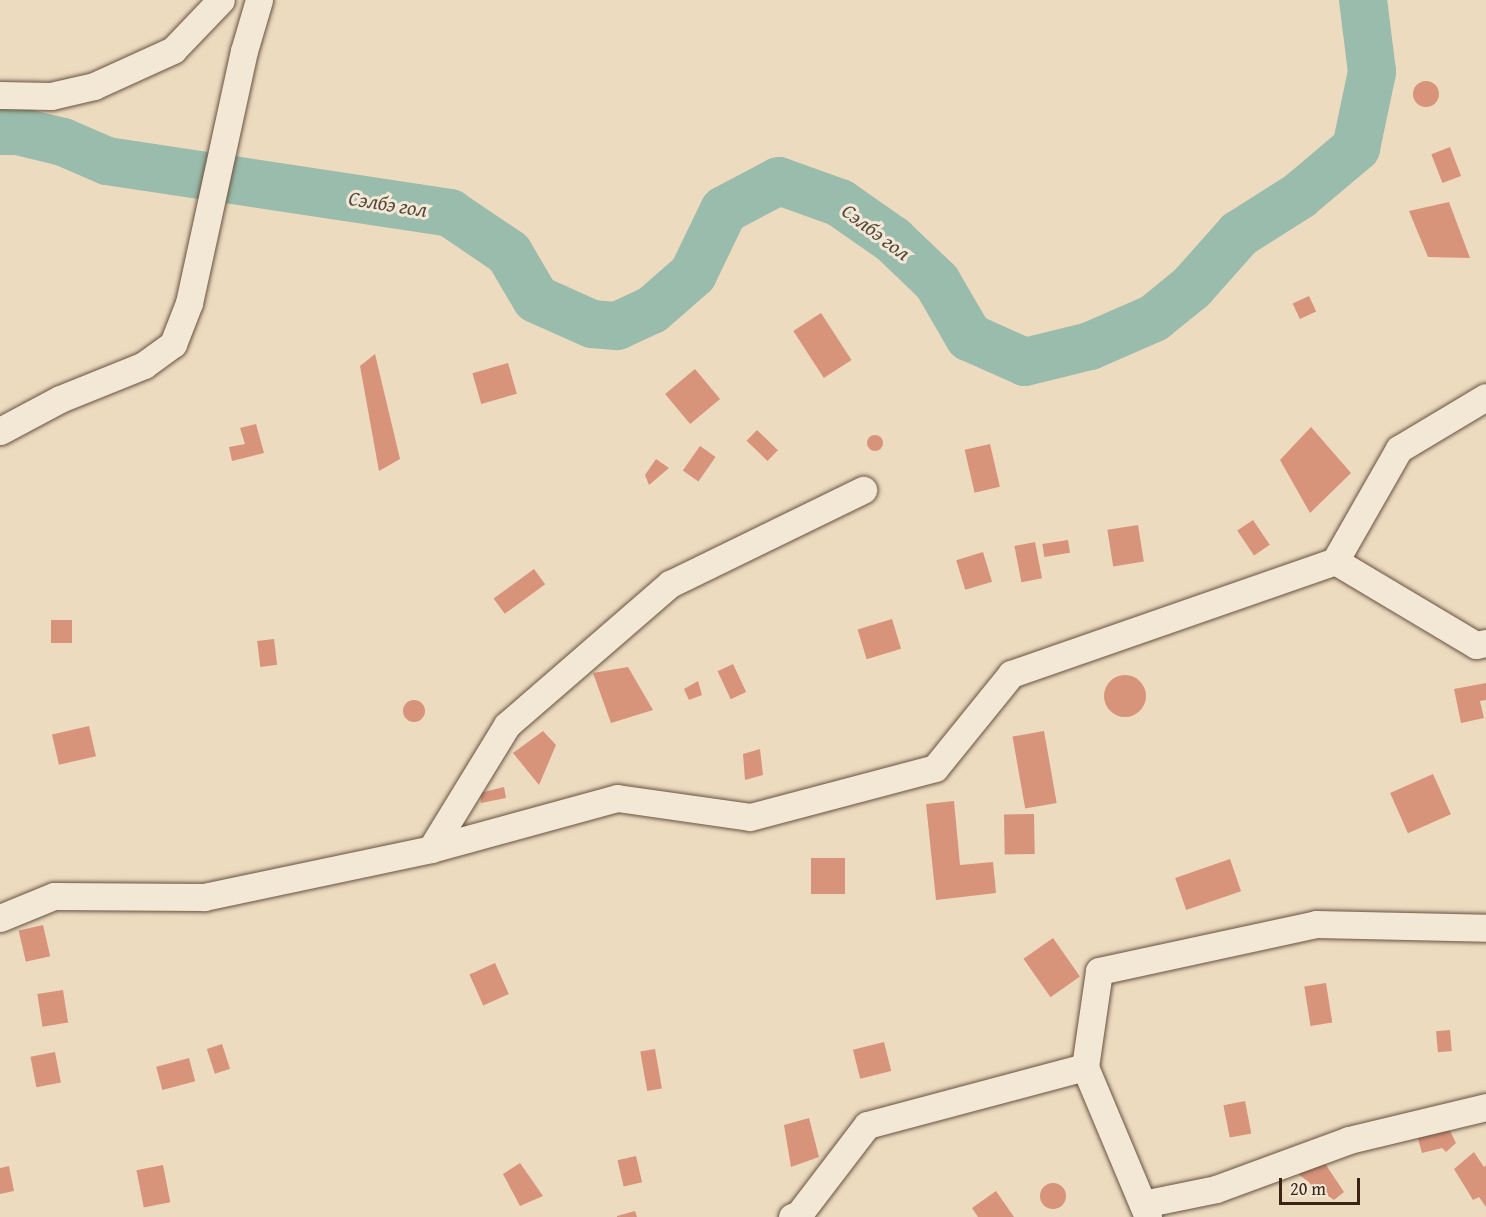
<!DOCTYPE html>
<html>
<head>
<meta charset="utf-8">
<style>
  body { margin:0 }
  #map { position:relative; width:1486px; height:1217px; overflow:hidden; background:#eddbc0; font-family:"Gentium Book Plus",serif }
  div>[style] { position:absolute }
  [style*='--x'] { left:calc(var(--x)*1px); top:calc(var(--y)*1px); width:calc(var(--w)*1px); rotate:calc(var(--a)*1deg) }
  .river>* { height:48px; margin:-24px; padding:0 24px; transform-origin:24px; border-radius:24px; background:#9abcac }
  .building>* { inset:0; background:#d8937b; transform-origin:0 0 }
  .round { border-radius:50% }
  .roads { filter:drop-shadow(0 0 2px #685240) drop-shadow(0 0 2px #685240) }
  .minor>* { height:27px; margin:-13.5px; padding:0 13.5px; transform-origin:13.5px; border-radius:13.5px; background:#f3e8d6 }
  span { translate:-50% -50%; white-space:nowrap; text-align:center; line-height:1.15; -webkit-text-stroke:6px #f3e8d6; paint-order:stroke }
  .water-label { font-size:21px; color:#534a3c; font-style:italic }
  .scale { position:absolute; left:1279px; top:1178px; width:81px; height:27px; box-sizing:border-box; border:3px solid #3b2416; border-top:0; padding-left:8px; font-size:18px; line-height:21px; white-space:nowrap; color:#3b2416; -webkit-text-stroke:4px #f3e8d6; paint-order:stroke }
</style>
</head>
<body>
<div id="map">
  <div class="river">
    <div style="--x:0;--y:131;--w:17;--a:0"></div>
    <div style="--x:17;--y:131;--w:47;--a:13.4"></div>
    <div style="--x:63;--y:142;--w:48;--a:23.4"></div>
    <div style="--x:107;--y:161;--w:347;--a:8.6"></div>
    <div style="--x:450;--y:213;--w:71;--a:34.1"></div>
    <div style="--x:509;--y:253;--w:53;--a:59.6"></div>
    <div style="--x:536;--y:299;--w:61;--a:24.1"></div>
    <div style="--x:592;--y:324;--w:25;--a:5"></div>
    <div style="--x:617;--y:326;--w:38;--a:-25"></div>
    <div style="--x:652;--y:310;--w:55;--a:-41.3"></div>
    <div style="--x:693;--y:274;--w:71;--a:-64.2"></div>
    <div style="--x:724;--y:210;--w:62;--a:-27.8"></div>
    <div style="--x:779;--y:181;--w:65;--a:19.8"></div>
    <div style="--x:840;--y:203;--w:65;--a:34.9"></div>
    <div style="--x:893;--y:240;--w:61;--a:43.7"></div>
    <div style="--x:937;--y:282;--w:64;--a:59.8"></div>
    <div style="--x:969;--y:337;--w:61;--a:24.1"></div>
    <div style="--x:1025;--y:362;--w:67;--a:-13.8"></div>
    <div style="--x:1090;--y:346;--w:70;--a:-23.6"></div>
    <div style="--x:1154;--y:318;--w:49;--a:-39.2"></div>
    <div style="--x:1192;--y:287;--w:71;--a:-48.4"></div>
    <div style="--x:1239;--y:234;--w:71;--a:-32.3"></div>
    <div style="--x:1299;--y:196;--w:75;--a:-40.1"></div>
    <div style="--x:1356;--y:148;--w:78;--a:-78.1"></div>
    <div style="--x:1372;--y:72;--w:73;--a:-97.1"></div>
  </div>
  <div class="building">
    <div class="round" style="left:1413px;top:81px;width:26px;height:26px"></div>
    <div style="left:1450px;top:147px;width:31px;height:20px;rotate:69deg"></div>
    <div style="clip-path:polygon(1449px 202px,1470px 258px,1428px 257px,1409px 211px)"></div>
    <div style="left:1309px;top:296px;width:17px;height:18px;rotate:65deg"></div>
    <div style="left:821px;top:313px;width:56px;height:33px;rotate:57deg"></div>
    <div style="clip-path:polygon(375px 354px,400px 459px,379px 471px,360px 366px)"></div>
    <div style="left:508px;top:363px;width:32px;height:37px;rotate:74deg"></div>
    <div style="left:695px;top:369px;width:39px;height:39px;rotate:50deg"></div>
    <div style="clip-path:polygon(256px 424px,264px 453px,232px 461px,229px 447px,245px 444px,240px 428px)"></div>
    <div style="clip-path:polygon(1311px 427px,1351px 473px,1310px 513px,1280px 460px)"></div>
    <div style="left:757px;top:430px;width:29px;height:15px;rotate:44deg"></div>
    <div class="round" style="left:867px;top:435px;width:16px;height:16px"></div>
    <div style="left:990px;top:444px;width:44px;height:26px;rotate:77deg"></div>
    <div style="left:700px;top:446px;width:19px;height:30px;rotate:35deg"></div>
    <div style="clip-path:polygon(656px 459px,669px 468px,649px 485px,645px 475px)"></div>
    <div style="left:1253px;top:520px;width:30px;height:19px;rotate:56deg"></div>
    <div style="left:1138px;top:525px;width:37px;height:31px;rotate:81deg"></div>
    <div style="left:1068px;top:540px;width:13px;height:26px;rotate:81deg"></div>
    <div style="left:1035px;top:542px;width:37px;height:21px;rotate:79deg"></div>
    <div style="left:983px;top:552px;width:31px;height:28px;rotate:73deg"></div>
    <div style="left:534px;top:569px;width:19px;height:50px;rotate:54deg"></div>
    <div style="left:892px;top:619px;width:31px;height:36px;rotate:73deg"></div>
    <div style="left:72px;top:620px;width:23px;height:21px;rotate:90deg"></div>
    <div style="left:274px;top:639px;width:26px;height:17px;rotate:83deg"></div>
    <div style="left:733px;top:664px;width:31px;height:17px;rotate:65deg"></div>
    <div style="clip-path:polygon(628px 667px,653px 710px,611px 723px,593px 673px)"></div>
    <div class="round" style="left:1104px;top:675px;width:42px;height:42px"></div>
    <div style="clip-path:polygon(698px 681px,702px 695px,689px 700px,684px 689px)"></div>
    <div style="clip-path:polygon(1486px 683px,1486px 700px,1480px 701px,1484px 718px,1461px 723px,1454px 689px)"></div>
    <div class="round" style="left:403px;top:700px;width:22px;height:22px"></div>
    <div style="left:89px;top:726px;width:31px;height:38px;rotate:77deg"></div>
    <div style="clip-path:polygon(543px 731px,556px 745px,539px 785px,513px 753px)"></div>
    <div style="left:1044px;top:731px;width:73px;height:32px;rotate:80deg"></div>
    <div style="clip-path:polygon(760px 749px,763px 775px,745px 780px,743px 754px)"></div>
    <div style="left:1433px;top:774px;width:44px;height:47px;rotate:66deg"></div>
    <div style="clip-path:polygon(504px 787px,506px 798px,481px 803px,480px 793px)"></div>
    <div style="clip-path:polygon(954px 801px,960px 865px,993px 862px,996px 893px,936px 900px,926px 804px)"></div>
    <div style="left:1034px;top:814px;width:40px;height:30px;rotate:89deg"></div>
    <div style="left:845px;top:858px;width:36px;height:34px;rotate:90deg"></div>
    <div style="left:1230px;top:859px;width:34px;height:58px;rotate:71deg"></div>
    <div style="left:43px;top:925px;width:32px;height:25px;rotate:77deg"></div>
    <div style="left:1053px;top:938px;width:47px;height:36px;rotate:55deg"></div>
    <div style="left:495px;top:963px;width:34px;height:28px;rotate:66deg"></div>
    <div style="left:1326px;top:983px;width:40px;height:22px;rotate:81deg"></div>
    <div style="left:63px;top:990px;width:33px;height:26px;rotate:81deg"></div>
    <div style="left:1450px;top:1030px;width:21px;height:14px;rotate:85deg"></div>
    <div style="left:884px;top:1042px;width:30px;height:32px;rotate:76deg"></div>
    <div style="left:222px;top:1044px;width:26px;height:16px;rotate:72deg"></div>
    <div style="left:655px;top:1049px;width:40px;height:15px;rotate:80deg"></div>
    <div style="left:55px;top:1052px;width:31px;height:25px;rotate:79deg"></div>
    <div style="left:189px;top:1058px;width:24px;height:34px;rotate:75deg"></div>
    <div style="left:1245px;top:1101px;width:33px;height:22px;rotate:79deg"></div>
    <div style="clip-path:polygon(809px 1118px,819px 1157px,791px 1167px,784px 1125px)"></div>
    <div style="clip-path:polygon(1444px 1119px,1456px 1143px,1446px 1152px,1442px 1148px,1422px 1153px,1417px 1135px)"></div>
    <div style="clip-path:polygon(1474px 1152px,1484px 1167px,1486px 1165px,1486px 1207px,1479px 1197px,1473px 1200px,1454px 1169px)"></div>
    <div style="left:636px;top:1156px;width:27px;height:19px;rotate:77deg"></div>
    <div style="clip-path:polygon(1320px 1156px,1344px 1192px,1334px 1200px,1317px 1188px,1314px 1190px,1309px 1182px,1298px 1174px)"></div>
    <div style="clip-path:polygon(520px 1163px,543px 1196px,520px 1206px,503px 1174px)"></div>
    <div style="left:163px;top:1165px;width:38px;height:27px;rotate:79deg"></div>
    <div style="clip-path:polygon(9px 1166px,14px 1191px,0 1194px,0 1168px)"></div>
    <div class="round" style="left:1040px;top:1183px;width:26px;height:26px"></div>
    <div style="clip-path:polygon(996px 1191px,1014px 1217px,978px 1217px,972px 1208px)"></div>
    <div style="clip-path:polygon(635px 1211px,637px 1217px,617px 1217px,617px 1216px)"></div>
  </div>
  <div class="roads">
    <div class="minor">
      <div style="--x:0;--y:95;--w:51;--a:1.1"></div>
      <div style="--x:51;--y:96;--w:44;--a:-13.1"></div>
      <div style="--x:94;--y:86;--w:87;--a:-24.5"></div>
      <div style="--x:173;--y:50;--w:69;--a:-46.2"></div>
      <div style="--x:0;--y:431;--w:68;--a:-28.1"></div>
      <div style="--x:60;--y:399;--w:91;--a:-22"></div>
      <div style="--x:144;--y:365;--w:36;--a:-36"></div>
      <div style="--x:173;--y:344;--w:44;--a:-68.7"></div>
      <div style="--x:189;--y:303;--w:258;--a:-77.7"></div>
      <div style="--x:244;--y:51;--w:53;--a:-73.6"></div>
      <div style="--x:1335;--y:561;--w:129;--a:-60.3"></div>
      <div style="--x:1399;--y:449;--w:101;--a:-30.9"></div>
      <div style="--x:431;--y:849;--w:145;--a:-58.5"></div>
      <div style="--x:507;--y:725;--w:216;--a:-40.9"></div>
      <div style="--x:670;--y:584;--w:215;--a:-26"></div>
      <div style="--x:0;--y:918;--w:58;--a:-22.2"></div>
      <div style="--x:54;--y:896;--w:150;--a:0.4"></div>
      <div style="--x:204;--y:897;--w:232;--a:-11.9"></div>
      <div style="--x:431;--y:849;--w:193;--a:-15.3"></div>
      <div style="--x:617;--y:798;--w:134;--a:8.1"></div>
      <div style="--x:750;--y:817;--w:191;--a:-14.8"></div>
      <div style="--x:935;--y:768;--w:121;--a:-51"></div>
      <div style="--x:1011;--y:674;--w:343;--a:-19.2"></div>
      <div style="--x:1335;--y:561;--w:164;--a:30.8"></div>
      <div style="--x:1476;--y:645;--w:10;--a:-11"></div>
      <div style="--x:1143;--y:1204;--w:75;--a:-11.6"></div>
      <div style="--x:1216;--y:1189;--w:142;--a:-20.2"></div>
      <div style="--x:1349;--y:1140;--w:141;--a:-13.5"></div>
      <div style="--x:792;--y:1217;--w:8;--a:-23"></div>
      <div style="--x:799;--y:1214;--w:112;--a:-52.6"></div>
      <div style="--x:867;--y:1125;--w:226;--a:-14.9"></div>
      <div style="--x:1148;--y:1217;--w:163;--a:-112.8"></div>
      <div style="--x:1085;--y:1067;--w:97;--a:-81.7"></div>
      <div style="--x:1099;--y:971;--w:222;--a:-12.2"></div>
      <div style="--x:1316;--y:924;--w:170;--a:1.3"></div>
    </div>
  </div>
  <div class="water-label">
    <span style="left:388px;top:204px;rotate:9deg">Сэлбэ гол</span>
    <span style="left:876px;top:232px;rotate:37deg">Сэлбэ гол</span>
  </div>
  <div class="scale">20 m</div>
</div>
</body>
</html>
